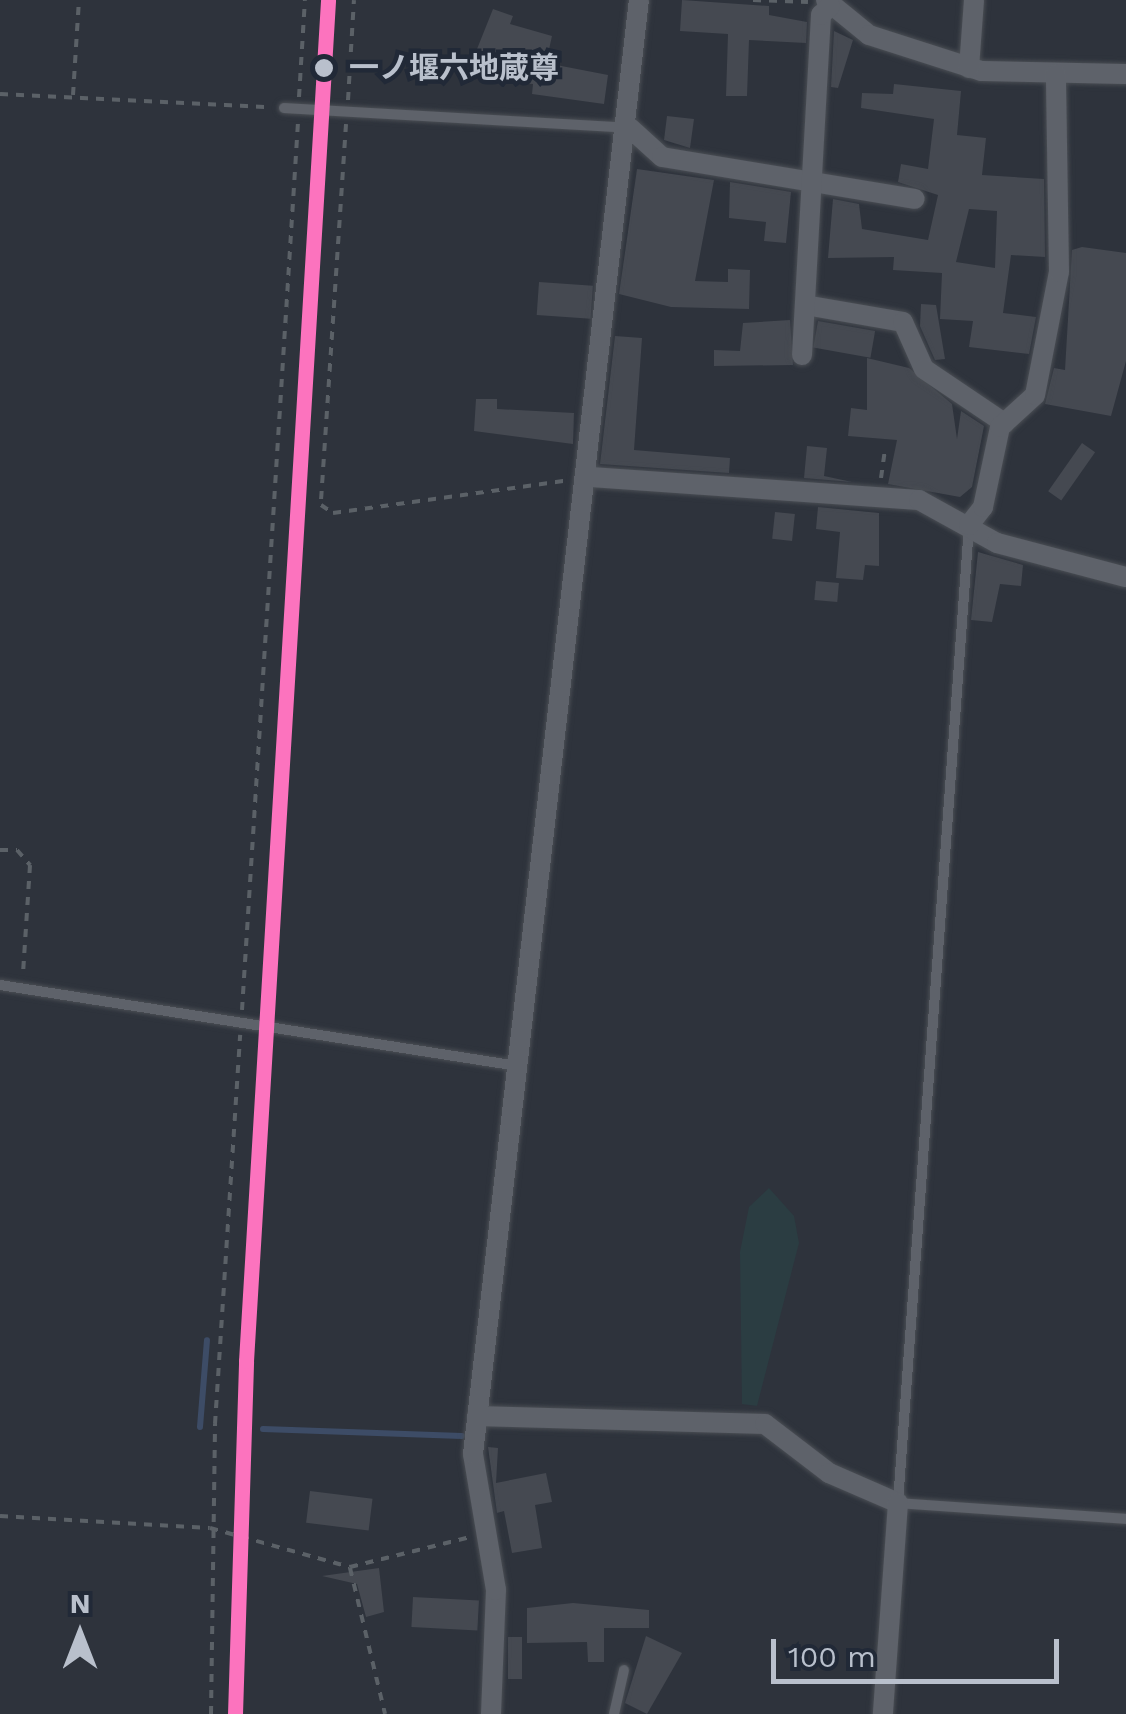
<!DOCTYPE html>
<html>
<head>
<meta charset="utf-8">
<style>
  body { margin:0 }
  #map { position:relative; width:1126px; height:1714px; overflow:hidden; background:#2e333c; font-family:"Work Sans","Noto Sans JP",sans-serif }
  div>[style] { position:absolute }
  [style*='--x'] { left:calc(var(--x)*1px); top:calc(var(--y)*1px); width:calc(var(--w)*1px); rotate:calc(var(--a)*1deg) }
  .green>* { inset:0; background:#2b3d42 }
  .stream>* { height:6px; margin:-3px; padding:0 3px; transform-origin:3px; border-radius:3px; background:#3d4c66 }
  .building>* { inset:0; background:#454951; transform-origin:0 0 }
  .path>* { height:4px; margin-top:-2px; transform-origin:0; background:repeating-linear-gradient(90deg,#5b6167 0 8px,transparent 0 16px) }
  .roads { filter:drop-shadow(0 0 2px #4a4e54) drop-shadow(0 0 2px #4a4e54) }
  .lane>* { height:10px; margin:-5px; padding:0 5px; transform-origin:5px; border-radius:5px; background:#5e626a }
  .street>* { height:20px; margin:-10px; padding:0 10px; transform-origin:10px; border-radius:10px; background:#5e626a }
  .rail-1>* { height:15px; margin:-7.5px; padding:0 7.5px; transform-origin:7.5px; border-radius:7.5px; background:#fc73be }
  .dots>* { width:28px; height:28px; translate:-50% -50%; box-sizing:border-box; border:5px solid #212937; border-radius:50% }
  span { translate:-50% -50%; white-space:nowrap; text-align:center; line-height:1.15; -webkit-text-stroke:9px #212937; paint-order:stroke }
  .stop-label { font-size:30px; color:#b9c0cc; font-weight:700 }
  .left { translate:0 -50%; text-align:left }
  .north { position:absolute; left:30px; top:1584px; width:100px; height:100px; -webkit-text-stroke:8px #212937; paint-order:stroke; rotate:0deg; font-size:28px; font-weight:700; line-height:40px; text-align:center; color:#b9c0cc }
  .north::after { content:''; display:block; margin:auto; width:35px; height:45px; background:#b9c0cc; clip-path:polygon(50% 0,100% 100%,50% 72%,0 100%) }
  .scale { position:absolute; left:771px; top:1639px; width:288px; height:45px; box-sizing:border-box; border:5px solid #b9c0cc; border-top:0; padding-left:12px; font-size:30px; line-height:35px; white-space:nowrap; color:#b9c0cc; -webkit-text-stroke:8px #212937; paint-order:stroke }
</style>
</head>
<body>
<div id="map">
  <div class="green">
    <div style="clip-path:polygon(769px 1188px,794px 1216px,799px 1243px,757px 1406px,742px 1404px,740px 1252px,749px 1207px)"></div>
  </div>
  <div class="stream">
    <div style="--x:200;--y:1427;--w:87;--a:-85.4"></div>
    <div style="--x:263;--y:1429;--w:199;--a:2"></div>
  </div>
  <div class="building">
    <div style="clip-path:polygon(682px 0,769px 6px,769px 15px,807px 22px,806px 43px,749px 40px,747px 96px,726px 96px,728px 34px,680px 31px)"></div>
    <div style="clip-path:polygon(493px 9px,513px 16px,510px 24px,552px 36px,546px 63px,608px 75px,604px 104px,532px 94px,533px 84px,510px 82px,512px 63px,477px 49px)"></div>
    <div style="clip-path:polygon(834px 31px,853px 40px,838px 88px,831px 87px)"></div>
    <div style="clip-path:polygon(evenodd,894px 84px,961px 91px,957px 135px,986px 138px,982px 175px,1044px 179px,1045px 257px,1011px 255px,1003px 313px,1036px 317px,1029px 354px,969px 347px,973px 321px,940px 319px,942px 273px,893px 270px,894px 257px,828px 258px,833px 199px,859px 204px,862px 229px,928px 240px,938px 195px,898px 182px,901px 164px,928px 169px,934px 119px,861px 108px,862px 93px,893px 94px,894px 84px,969px 209px,997px 211px,995px 268px,956px 262px,969px 209px)"></div>
    <div style="clip-path:polygon(667px 116px,694px 119px,690px 148px,664px 140px)"></div>
    <div style="clip-path:polygon(637px 169px,714px 180px,695px 281px,728px 282px,728px 269px,750px 270px,749px 309px,671px 307px,619px 294px)"></div>
    <div style="clip-path:polygon(730px 182px,791px 192px,786px 243px,764px 241px,766px 222px,729px 218px)"></div>
    <div style="clip-path:polygon(1082px 247px,1126px 253px,1126px 361px,1111px 416px,1045px 404px,1054px 368px,1065px 370px,1072px 250px)"></div>
    <div style="left:539px;top:282px;width:54px;height:33px;rotate:4deg"></div>
    <div style="clip-path:polygon(921px 304px,936px 305px,945px 359px,935px 360px,920px 326px)"></div>
    <div style="clip-path:polygon(790px 320px,793px 365px,714px 366px,714px 350px,740px 351px,743px 323px)"></div>
    <div style="left:818px;top:321px;width:58px;height:27px;rotate:10deg"></div>
    <div style="clip-path:polygon(615px 336px,642px 338px,634px 450px,730px 458px,729px 473px,600px 464px)"></div>
    <div style="clip-path:polygon(867px 358px,909px 368px,952px 404px,957px 439px,961px 411px,984px 426px,972px 487px,960px 497px,888px 484px,897px 440px,848px 436px,851px 408px,867px 410px)"></div>
    <div style="clip-path:polygon(476px 399px,497px 399px,497px 409px,574px 413px,573px 444px,474px 431px)"></div>
    <div style="left:1082px;top:443px;width:16px;height:59px;rotate:35deg"></div>
    <div style="clip-path:polygon(807px 446px,827px 448px,824px 476px,852px 482px,804px 478px)"></div>
    <div style="clip-path:polygon(818px 507px,879px 513px,879px 566px,865px 565px,863px 580px,836px 578px,840px 532px,816px 529px)"></div>
    <div style="left:775px;top:512px;width:20px;height:27px;rotate:6deg"></div>
    <div style="clip-path:polygon(978px 552px,1023px 565px,1021px 586px,1000px 584px,992px 622px,971px 620px)"></div>
    <div style="left:816px;top:581px;width:23px;height:19px;rotate:5deg"></div>
    <div style="clip-path:polygon(488px 1447px,498px 1448px,496px 1483px,546px 1473px,552px 1502px,535px 1505px,542px 1548px,512px 1553px,504px 1511px,497px 1513px)"></div>
    <div style="left:310px;top:1491px;width:63px;height:32px;rotate:7deg"></div>
    <div style="clip-path:polygon(379px 1568px,384px 1612px,366px 1617px,357px 1584px,322px 1576px)"></div>
    <div style="left:413px;top:1597px;width:66px;height:30px;rotate:3deg"></div>
    <div style="clip-path:polygon(573px 1603px,649px 1610px,649px 1628px,604px 1628px,604px 1662px,588px 1662px,587px 1642px,527px 1643px,527px 1608px)"></div>
    <div style="clip-path:polygon(646px 1636px,682px 1653px,647px 1714px,625px 1703px)"></div>
    <div style="left:508px;top:1637px;width:14px;height:42px"></div>
  </div>
  <div class="path">
    <div style="--x:753;--y:0;--w:55;--a:2.1"></div>
    <div style="--x:0;--y:94;--w:270;--a:2.8"></div>
    <div style="--x:73;--y:95;--w:95;--a:-86.4"></div>
    <div style="--x:299;--y:97;--w:97;--a:-86.5"></div>
    <div style="--x:348;--y:100;--w:100;--a:-86.6"></div>
    <div style="--x:346;--y:124;--w:382;--a:93.8"></div>
    <div style="--x:321;--y:505;--w:14;--a:34"></div>
    <div style="--x:333;--y:513;--w:234;--a:-7.9"></div>
    <div style="--x:881;--y:478;--w:27;--a:-82"></div>
    <div style="--x:0;--y:850;--w:17;--a:0"></div>
    <div style="--x:17;--y:850;--w:20;--a:49"></div>
    <div style="--x:30;--y:865;--w:108;--a:93.7"></div>
    <div style="--x:242;--y:1010;--w:890;--a:-86.39"></div>
    <div style="--x:0;--y:1516;--w:210;--a:3.3"></div>
    <div style="--x:210;--y:1528;--w:145;--a:15.6"></div>
    <div style="--x:350;--y:1567;--w:124;--a:-14"></div>
    <div style="--x:350;--y:1568;--w:150;--a:76.5"></div>
    <div style="--x:211;--y:1714;--w:290;--a:-89.2"></div>
    <div style="--x:215;--y:1424;--w:390;--a:-86.3"></div>
  </div>
  <div class="roads">
    <div class="lane">
      <div style="--x:284;--y:108;--w:344;--a:3.3"></div>
      <div style="--x:969;--y:526;--w:980;--a:94.16"></div>
      <div style="--x:898;--y:1503;--w:229;--a:4"></div>
      <div style="--x:0;--y:985;--w:524;--a:8.89"></div>
      <div style="--x:614;--y:1714;--w:45;--a:-77.2"></div>
    </div>
    <div class="street">
      <div style="--x:826;--y:0;--w:55;--a:39.1"></div>
      <div style="--x:869;--y:35;--w:118;--a:17.8"></div>
      <div style="--x:981;--y:71;--w:145;--a:1.2"></div>
      <div style="--x:969;--y:68;--w:68;--a:-85.8"></div>
      <div style="--x:630;--y:128;--w:43;--a:42.2"></div>
      <div style="--x:662;--y:157;--w:256;--a:9.4"></div>
      <div style="--x:805;--y:305;--w:99;--a:9.8"></div>
      <div style="--x:903;--y:322;--w:51;--a:65.9"></div>
      <div style="--x:924;--y:369;--w:97;--a:34"></div>
      <div style="--x:802;--y:355;--w:341;--a:-86.8"></div>
      <div style="--x:821;--y:15;--w:13;--a:-45"></div>
      <div style="--x:590;--y:477;--w:330;--a:4"></div>
      <div style="--x:919;--y:500;--w:89;--a:28.9"></div>
      <div style="--x:997;--y:543;--w:133;--a:14.8"></div>
      <div style="--x:969;--y:525;--w:23;--a:-52"></div>
      <div style="--x:983;--y:507;--w:82;--a:-78"></div>
      <div style="--x:1000;--y:427;--w:47;--a:-42.4"></div>
      <div style="--x:1035;--y:395;--w:125;--a:-79"></div>
      <div style="--x:1059;--y:272;--w:198;--a:-90.9"></div>
      <div style="--x:477;--y:1416;--w:288;--a:1.6"></div>
      <div style="--x:765;--y:1424;--w:81;--a:37.4"></div>
      <div style="--x:829;--y:1473;--w:75;--a:23.5"></div>
      <div style="--x:898;--y:1503;--w:212;--a:94.1"></div>
      <div style="--x:491;--y:1714;--w:124;--a:-87.7"></div>
      <div style="--x:496;--y:1590;--w:138;--a:-99.6"></div>
      <div style="--x:473;--y:1454;--w:1463;--a:-83.49"></div>
    </div>
  </div>
  <div class="rail-1">
    <div style="--x:235;--y:1714;--w:353;--a:-88.2"></div>
    <div style="--x:246;--y:1361;--w:1363;--a:-86.55"></div>
  </div>
  <div class="dots">
    <div style="left:324px;top:68px;background:#b9c0cc"></div>
  </div>
  <div class="stop-label">
    <span class="left" style="left:349px;top:68px">一ノ堰六地蔵尊</span>
  </div>
  <div class="north">N</div>
  <div class="scale">100 m</div>
</div>
</body>
</html>
